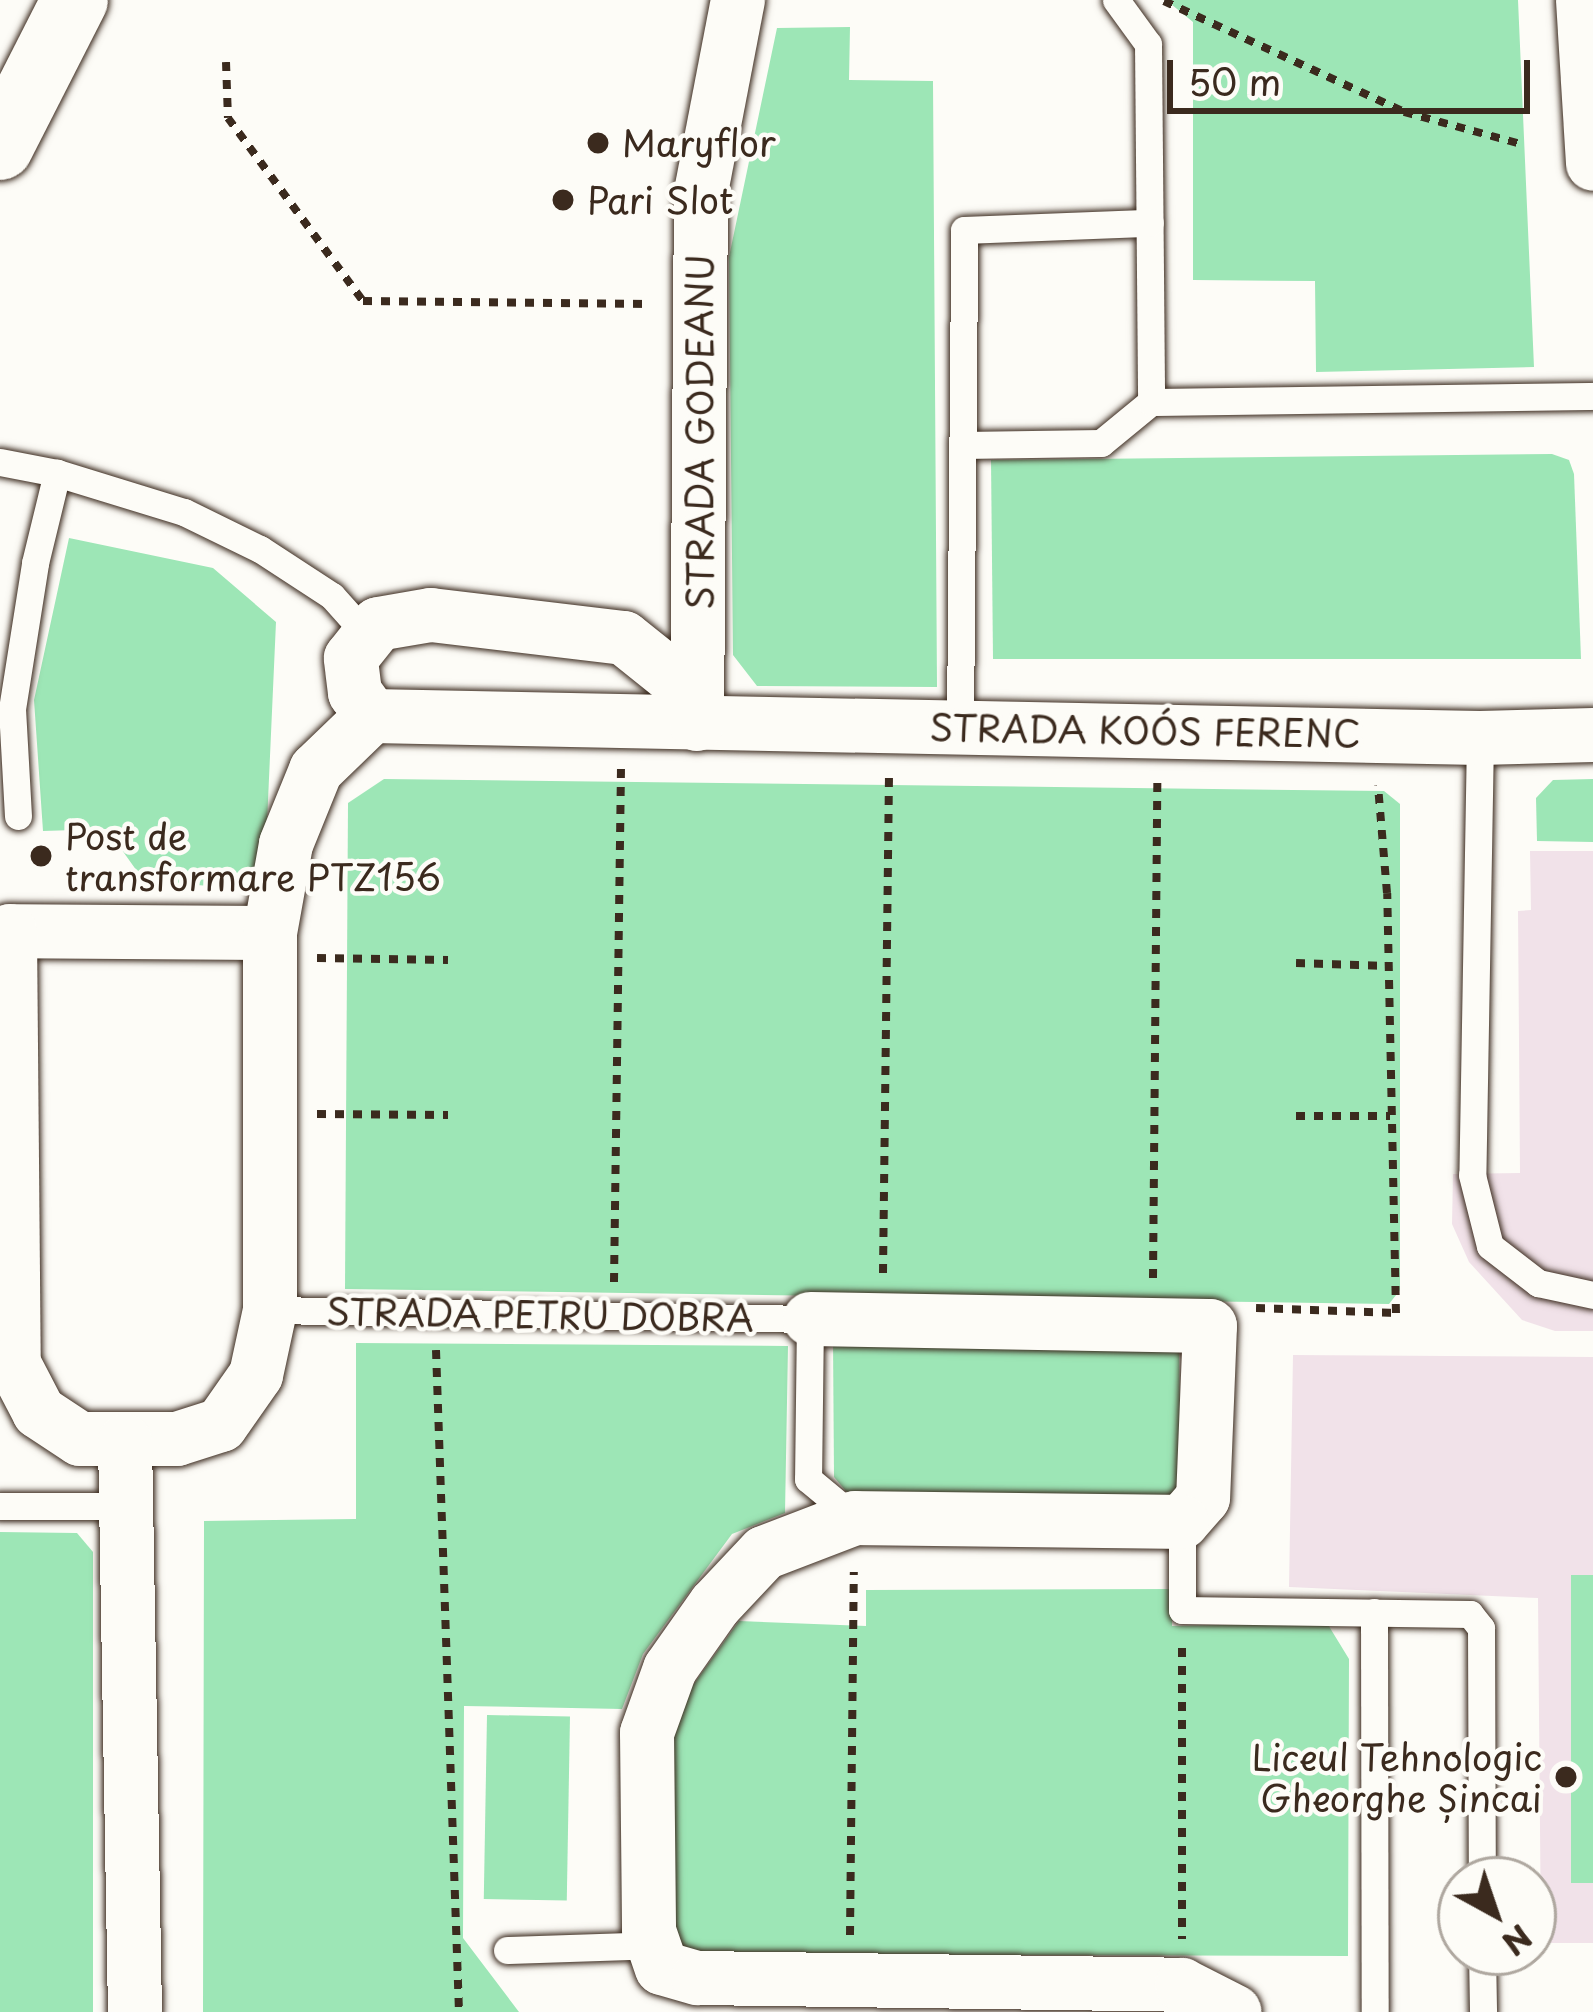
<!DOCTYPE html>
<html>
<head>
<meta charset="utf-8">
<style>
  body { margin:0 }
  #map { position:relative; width:1593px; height:2012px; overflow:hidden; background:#fdfcf7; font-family:"Playpen Sans",sans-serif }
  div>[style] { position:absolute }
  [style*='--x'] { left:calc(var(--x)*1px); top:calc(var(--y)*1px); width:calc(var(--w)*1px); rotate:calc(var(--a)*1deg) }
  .built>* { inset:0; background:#f1e2e9 }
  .green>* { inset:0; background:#9de6b6; transform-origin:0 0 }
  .path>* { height:8px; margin-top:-4px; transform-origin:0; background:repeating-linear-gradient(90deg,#3b2a1e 0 9px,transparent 0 18px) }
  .roads { filter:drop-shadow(0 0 3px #3b2a1e) drop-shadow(0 0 3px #3b2a1e) }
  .lane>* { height:27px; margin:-13.5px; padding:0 13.5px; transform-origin:13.5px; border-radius:13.5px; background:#fdfcf7 }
  .street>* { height:54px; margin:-27px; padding:0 27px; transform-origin:27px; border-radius:27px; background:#fdfcf7 }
  .secondary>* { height:66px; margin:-33px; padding:0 33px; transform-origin:33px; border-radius:33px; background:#fdfcf7 }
  .dots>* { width:33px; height:33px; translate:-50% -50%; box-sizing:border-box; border:6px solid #fdfcf7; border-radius:50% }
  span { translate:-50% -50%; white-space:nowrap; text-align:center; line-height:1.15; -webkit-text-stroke:9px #fdfcf7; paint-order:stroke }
  .poi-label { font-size:36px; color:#3b2a1e }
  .left { translate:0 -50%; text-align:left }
  .right { translate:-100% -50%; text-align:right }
  .street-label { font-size:36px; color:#3b2a1e }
  .north { position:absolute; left:1437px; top:1856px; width:120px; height:120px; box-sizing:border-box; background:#fdfcf7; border:3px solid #afa8a0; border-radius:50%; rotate:140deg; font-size:33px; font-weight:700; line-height:48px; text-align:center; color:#3b2a1e }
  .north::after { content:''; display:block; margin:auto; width:42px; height:54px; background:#3b2a1e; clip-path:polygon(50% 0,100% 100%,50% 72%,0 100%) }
  .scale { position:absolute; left:1167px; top:60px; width:363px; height:54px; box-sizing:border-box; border:6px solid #3b2a1e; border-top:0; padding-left:15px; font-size:36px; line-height:42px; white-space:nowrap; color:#3b2a1e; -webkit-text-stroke:9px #fdfcf7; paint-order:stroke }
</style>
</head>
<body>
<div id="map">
  <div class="built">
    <div style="clip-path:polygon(1530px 851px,1593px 851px,1593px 1331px,1555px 1331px,1522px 1320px,1469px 1262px,1452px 1224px,1453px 1174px,1520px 1173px,1518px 911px,1531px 910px)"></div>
    <div style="clip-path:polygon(1293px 1355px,1593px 1357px,1593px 1943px,1541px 1943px,1538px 1598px,1289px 1587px)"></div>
  </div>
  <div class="green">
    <div style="clip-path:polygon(1166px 0,1518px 0,1534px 367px,1316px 372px,1315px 281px,1193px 280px,1193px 22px)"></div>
    <div style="clip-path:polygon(850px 27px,849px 80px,933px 81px,937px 687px,757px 686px,733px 655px,729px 257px,777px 28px)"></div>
    <div style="clip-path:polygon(1552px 454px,1569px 460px,1574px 474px,1581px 659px,993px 659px,991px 460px)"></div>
    <div style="clip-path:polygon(69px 538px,213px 568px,276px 622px,264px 890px,144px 881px,107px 829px,43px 831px,34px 700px)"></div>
    <div style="clip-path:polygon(384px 779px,1384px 791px,1400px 804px,1400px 1290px,1389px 1304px,345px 1289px,348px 803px)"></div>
    <div style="clip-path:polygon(1593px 779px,1593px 842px,1537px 841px,1536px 798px,1553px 780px)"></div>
    <div style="clip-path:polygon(833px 1339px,1179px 1341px,1181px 1488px,1159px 1509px,861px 1509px,834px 1477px)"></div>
    <div style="clip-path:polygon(356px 1343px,788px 1346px,785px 1513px,732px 1534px,643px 1654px,622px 1709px,464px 1706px,463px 1938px,519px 2012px,203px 2012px,204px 1521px,356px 1519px)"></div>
    <div style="clip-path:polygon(0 1532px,77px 1533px,93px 1552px,93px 2012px,0 2012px)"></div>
    <div style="left:1571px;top:1575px;width:22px;height:308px"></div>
    <div style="clip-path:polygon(1173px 1589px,1172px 1626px,1327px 1623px,1349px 1659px,1348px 1956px,682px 1954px,670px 1940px,668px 1720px,739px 1621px,866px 1626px,866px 1590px)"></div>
    <div style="left:487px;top:1715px;width:83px;height:184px;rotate:1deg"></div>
  </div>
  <div class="path">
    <div style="--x:1164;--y:1;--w:264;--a:24.8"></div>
    <div style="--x:1404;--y:112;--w:125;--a:15.3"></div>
    <div style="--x:226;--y:62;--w:56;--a:88"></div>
    <div style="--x:228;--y:118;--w:227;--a:53.6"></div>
    <div style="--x:363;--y:301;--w:287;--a:0.6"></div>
    <div style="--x:317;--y:958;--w:131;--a:0.9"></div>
    <div style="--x:1296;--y:963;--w:92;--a:1.9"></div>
    <div style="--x:317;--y:1114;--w:131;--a:0.4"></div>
    <div style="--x:1296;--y:1116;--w:94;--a:0"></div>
    <div style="--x:883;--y:1273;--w:501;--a:-89.31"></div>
    <div style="--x:1153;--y:1278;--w:495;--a:-89.5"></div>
    <div style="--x:614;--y:1282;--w:513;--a:-89.22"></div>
    <div style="--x:1256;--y:1308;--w:140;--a:2"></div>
    <div style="--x:1396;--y:1313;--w:420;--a:-91.2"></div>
    <div style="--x:1387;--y:893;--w:108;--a:-94.8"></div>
    <div style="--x:436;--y:1350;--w:662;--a:88.01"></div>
    <div style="--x:1182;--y:1648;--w:291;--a:90"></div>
    <div style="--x:850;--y:1935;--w:363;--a:-89.4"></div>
  </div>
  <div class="roads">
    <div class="lane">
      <div style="--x:1116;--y:0;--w:54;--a:54"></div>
      <div style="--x:1148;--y:44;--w:358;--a:89.5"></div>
      <div style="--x:962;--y:445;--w:139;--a:-0.8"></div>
      <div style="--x:1101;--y:443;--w:65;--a:-39.4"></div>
      <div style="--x:1151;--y:402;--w:442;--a:-0.8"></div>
      <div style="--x:0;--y:462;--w:58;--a:10.9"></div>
      <div style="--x:57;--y:473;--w:133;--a:17.1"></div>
      <div style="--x:184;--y:512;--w:85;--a:26"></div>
      <div style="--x:260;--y:549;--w:86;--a:33.1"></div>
      <div style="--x:332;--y:596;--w:51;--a:48.2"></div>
      <div style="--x:960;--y:725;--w:495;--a:-89.5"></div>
      <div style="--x:964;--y:230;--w:186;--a:-2.2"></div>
      <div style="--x:1480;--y:738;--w:437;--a:91"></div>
      <div style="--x:1472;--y:1175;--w:73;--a:75.8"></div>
      <div style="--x:1490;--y:1246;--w:61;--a:37.6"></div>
      <div style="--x:1538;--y:1283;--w:56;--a:12.3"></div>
      <div style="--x:18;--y:816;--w:107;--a:-93.2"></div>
      <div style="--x:12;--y:709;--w:148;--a:-81"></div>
      <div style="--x:35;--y:563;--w:93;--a:-76.3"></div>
      <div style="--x:270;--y:1310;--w:540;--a:0.95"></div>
      <div style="--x:810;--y:1319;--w:160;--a:90.7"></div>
      <div style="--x:808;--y:1479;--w:61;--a:39.7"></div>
      <div style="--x:0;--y:1506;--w:126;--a:0"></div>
      <div style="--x:1182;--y:1522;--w:88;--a:90"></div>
      <div style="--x:1182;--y:1610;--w:288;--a:0.8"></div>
      <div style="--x:1470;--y:1614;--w:18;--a:52"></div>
      <div style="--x:1481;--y:1628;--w:252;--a:89.8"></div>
      <div style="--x:1374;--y:1612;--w:400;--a:89.9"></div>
      <div style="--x:507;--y:1950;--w:147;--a:-1.9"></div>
      <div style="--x:1482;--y:1952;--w:60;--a:89"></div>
    </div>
    <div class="street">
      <div style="--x:1583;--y:0;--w:164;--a:86.5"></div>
      <div style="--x:372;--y:716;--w:1108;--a:1.14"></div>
      <div style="--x:1480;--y:738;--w:113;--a:-1.5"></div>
      <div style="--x:372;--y:716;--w:29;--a:-126"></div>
      <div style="--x:355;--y:693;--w:35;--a:-97"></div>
      <div style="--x:351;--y:658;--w:43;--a:-51.5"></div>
      <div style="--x:378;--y:624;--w:54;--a:-9.6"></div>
      <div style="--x:431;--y:615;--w:194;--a:6.8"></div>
      <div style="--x:624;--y:638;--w:64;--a:38.7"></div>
      <div style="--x:674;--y:678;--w:51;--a:63.4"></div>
      <div style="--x:697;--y:724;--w:532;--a:-89.57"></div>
      <div style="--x:701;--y:192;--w:196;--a:-79.1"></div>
      <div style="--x:270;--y:933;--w:260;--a:-179.6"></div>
      <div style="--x:10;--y:931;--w:433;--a:89.5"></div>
      <div style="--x:14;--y:1364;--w:54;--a:62.5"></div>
      <div style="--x:39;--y:1412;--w:49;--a:33.4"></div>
      <div style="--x:80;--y:1439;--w:97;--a:0"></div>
      <div style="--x:177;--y:1439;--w:46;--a:-17.7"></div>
      <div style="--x:221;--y:1425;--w:61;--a:-55"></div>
      <div style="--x:256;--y:1375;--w:66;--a:-77.8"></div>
      <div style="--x:270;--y:1310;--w:377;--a:-90"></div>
      <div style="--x:270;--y:933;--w:90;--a:-79.8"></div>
      <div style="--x:286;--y:844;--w:80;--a:-67.9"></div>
      <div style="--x:316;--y:770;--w:78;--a:-44"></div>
      <div style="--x:810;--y:1319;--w:400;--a:1"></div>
      <div style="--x:1210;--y:1326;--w:172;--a:92.3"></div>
      <div style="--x:1203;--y:1498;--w:32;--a:131"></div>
      <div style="--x:1182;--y:1522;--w:327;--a:-179.3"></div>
      <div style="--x:855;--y:1518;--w:97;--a:159"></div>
      <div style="--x:764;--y:1553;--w:71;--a:133.3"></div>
      <div style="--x:715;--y:1605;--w:78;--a:125.1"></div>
      <div style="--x:670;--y:1669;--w:68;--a:109.8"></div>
      <div style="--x:647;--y:1733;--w:198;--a:89.4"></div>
      <div style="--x:649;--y:1931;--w:39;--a:71"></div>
      <div style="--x:662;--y:1968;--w:37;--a:16"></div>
      <div style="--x:698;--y:1978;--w:484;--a:0.8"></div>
      <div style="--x:1182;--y:1985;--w:59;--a:27"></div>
      <div style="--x:125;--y:1441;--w:571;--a:89"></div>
    </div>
    <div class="secondary">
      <div style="--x:0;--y:147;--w:165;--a:-63"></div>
    </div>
  </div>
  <div class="dots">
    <div style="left:598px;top:143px;background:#3b2a1e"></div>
    <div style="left:563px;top:200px;background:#3b2a1e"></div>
    <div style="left:41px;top:856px;background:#3b2a1e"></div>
    <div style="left:1566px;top:1777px;background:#3b2a1e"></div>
  </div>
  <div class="poi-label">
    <span class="left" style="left:622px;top:143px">Maryflor</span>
    <span class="left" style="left:587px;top:200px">Pari Slot</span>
    <span class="left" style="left:65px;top:856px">Post de<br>transformare PTZ156</span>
    <span class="right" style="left:1542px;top:1777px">Liceul Tehnologic<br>Gheorghe Șincai</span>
  </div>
  <div class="street-label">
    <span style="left:699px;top:432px;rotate:-90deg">STRADA GODEANU</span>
    <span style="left:1145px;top:730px;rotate:1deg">STRADA KOÓS FERENC</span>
    <span style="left:540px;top:1314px;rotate:1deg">STRADA PETRU DOBRA</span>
  </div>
  <div class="north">N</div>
  <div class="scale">50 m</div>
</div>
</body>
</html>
